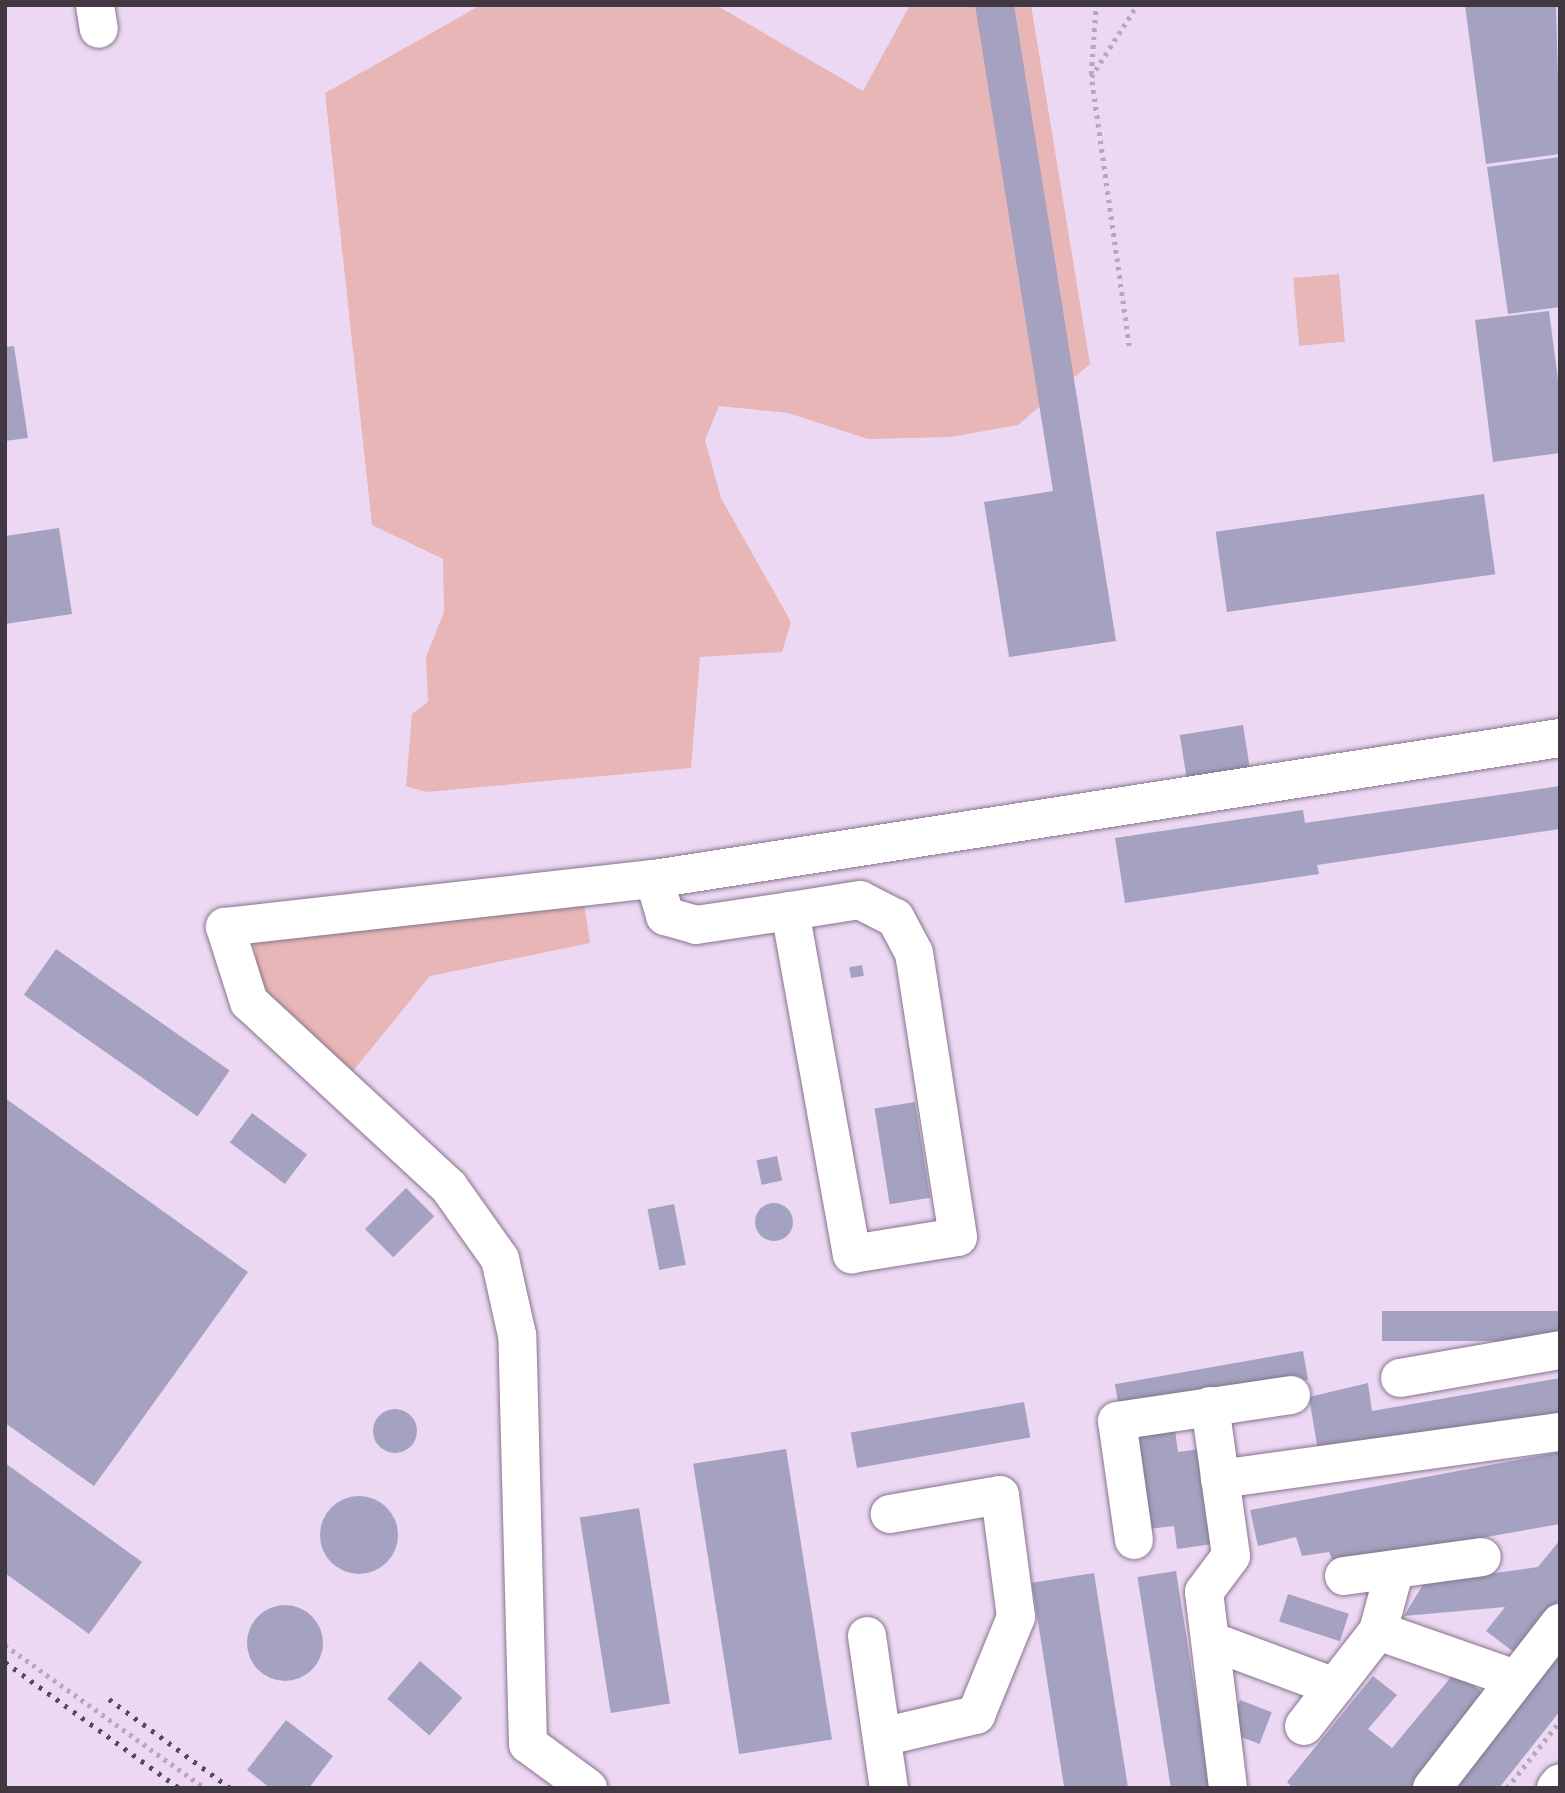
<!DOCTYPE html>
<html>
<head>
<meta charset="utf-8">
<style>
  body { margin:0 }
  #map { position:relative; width:1565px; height:1793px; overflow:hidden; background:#edd8f3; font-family:"PT Serif",serif }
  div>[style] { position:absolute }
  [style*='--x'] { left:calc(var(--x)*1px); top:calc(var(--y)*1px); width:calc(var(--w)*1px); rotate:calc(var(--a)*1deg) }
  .green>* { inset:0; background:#e8b6b6; transform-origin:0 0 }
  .building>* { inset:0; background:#a4a2c0; transform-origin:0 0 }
  .round { border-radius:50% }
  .path>* { height:4.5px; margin-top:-2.25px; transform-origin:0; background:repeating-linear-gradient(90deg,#b7a6bc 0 3.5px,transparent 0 8.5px) }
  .roads { filter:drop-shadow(0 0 2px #86748c) drop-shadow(0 0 2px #86748c) }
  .minor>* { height:38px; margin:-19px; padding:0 19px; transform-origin:19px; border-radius:19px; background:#fff }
  .rail>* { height:5px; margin-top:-2.5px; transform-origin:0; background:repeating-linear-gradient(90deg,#554b58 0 3.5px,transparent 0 10.5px) }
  span { translate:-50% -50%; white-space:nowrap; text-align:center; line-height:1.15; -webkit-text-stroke:5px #f7e7fc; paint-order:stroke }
  .frame { position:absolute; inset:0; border:7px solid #413843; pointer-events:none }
</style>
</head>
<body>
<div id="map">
  <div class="green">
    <div style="clip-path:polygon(481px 5px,716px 5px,863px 91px,910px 5px,1031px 5px,1090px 364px,1018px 425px,951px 437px,868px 439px,788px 413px,719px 406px,705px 440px,721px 498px,791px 622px,782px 652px,700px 657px,691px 768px,426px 792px,406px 786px,412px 714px,428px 702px,426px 657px,444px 612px,443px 559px,372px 525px,325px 93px)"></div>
    <div style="left:1339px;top:274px;width:68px;height:46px;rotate:85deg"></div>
    <div style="clip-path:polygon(583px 896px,590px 943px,430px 976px,353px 1071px,261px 991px,253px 939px)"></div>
  </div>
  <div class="building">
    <div style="clip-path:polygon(975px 5px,1014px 5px,1116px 641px,1009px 657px,984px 502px,1053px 491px)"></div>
    <div style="clip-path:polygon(1465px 5px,1556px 5px,1560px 154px,1486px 164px)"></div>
    <div style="clip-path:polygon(1560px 157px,1560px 307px,1508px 314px,1487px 167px)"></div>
    <div style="clip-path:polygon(1549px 311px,1560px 395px,1560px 453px,1493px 462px,1475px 320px)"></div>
    <div style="clip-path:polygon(14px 346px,28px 438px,5px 441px,5px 347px)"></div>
    <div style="left:1484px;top:494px;width:81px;height:271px;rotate:82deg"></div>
    <div style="clip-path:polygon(59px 528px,72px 614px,5px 624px,5px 536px)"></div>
    <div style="left:1243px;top:725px;width:46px;height:64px;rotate:81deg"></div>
    <div style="clip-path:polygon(1560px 786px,1560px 829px,1317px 865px,1319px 874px,1125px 903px,1115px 838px,1303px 810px,1305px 823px)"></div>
    <div style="left:56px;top:949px;width:212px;height:56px;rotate:35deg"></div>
    <div style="left:862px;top:965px;width:11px;height:13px;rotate:80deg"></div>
    <div style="clip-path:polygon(5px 1098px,248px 1272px,94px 1486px,5px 1423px)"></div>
    <div style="left:915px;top:1102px;width:97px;height:41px;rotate:81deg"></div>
    <div style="left:252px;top:1113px;width:69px;height:37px;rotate:37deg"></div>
    <div style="left:777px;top:1156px;width:25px;height:21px;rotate:78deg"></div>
    <div style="left:406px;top:1188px;width:40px;height:58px;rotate:45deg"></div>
    <div class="round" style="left:755px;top:1203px;width:38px;height:38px"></div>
    <div style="left:674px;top:1204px;width:62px;height:27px;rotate:79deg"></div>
    <div style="left:1560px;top:1311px;width:30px;height:178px;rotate:90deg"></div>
    <div style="left:1303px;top:1351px;width:29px;height:191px;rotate:80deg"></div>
    <div style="clip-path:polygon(1560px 1378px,1560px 1415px,1319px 1457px,1309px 1397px,1368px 1383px,1372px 1411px)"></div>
    <div style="left:1024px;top:1402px;width:36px;height:176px;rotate:80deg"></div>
    <div class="round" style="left:373px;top:1409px;width:44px;height:44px"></div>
    <div style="clip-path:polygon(1175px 1430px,1178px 1452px,1200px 1449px,1213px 1544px,1177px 1549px,1174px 1526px,1148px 1529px,1135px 1435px)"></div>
    <div style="left:786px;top:1449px;width:294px;height:94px;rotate:81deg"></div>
    <div style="clip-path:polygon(1560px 1452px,1560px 1524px,1334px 1564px,1329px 1552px,1302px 1556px,1296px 1537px,1258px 1546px,1250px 1510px)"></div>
    <div style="clip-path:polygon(5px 1463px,142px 1562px,89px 1634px,5px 1573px)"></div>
    <div class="round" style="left:320px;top:1496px;width:78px;height:78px"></div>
    <div style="left:639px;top:1508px;width:198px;height:60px;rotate:81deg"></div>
    <div style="clip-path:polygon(1560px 1540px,1560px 1599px,1515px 1653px,1486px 1631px,1505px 1607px,1404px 1616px,1424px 1583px,1538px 1567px)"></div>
    <div style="left:1176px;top:1571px;width:219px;height:39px;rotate:81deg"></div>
    <div style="left:1094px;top:1573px;width:218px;height:63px;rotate:81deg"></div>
    <div style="left:1288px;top:1594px;width:64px;height:29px;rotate:18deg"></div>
    <div class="round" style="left:247px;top:1605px;width:76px;height:76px"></div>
    <div style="clip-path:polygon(1560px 1652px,1560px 1711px,1499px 1788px,1451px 1788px)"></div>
    <div style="left:420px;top:1661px;width:56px;height:50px;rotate:41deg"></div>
    <div style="clip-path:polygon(1456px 1671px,1487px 1696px,1412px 1788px,1293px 1788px,1287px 1782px,1373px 1676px,1397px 1695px,1368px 1729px,1392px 1748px)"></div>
    <div style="left:1240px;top:1700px;width:34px;height:34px;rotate:21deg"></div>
    <div style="clip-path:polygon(286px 1720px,333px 1756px,309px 1788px,270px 1788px,247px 1770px)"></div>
  </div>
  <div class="path">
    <div style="--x:1091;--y:74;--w:69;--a:-85.9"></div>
    <div style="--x:1129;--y:346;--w:272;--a:-98"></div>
    <div style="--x:1091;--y:77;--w:85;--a:-57.4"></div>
    <div style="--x:5;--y:1645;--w:246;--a:35.6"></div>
    <div style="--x:1507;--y:1788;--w:85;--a:-51.7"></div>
  </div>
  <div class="roads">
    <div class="minor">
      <div style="--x:95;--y:5;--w:24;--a:81"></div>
      <div style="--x:654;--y:879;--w:39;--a:73"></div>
      <div style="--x:665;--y:916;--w:32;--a:16"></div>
      <div style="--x:696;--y:925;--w:95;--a:-8.5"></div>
      <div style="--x:790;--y:911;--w:349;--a:79.8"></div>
      <div style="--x:852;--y:1254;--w:107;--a:-9.1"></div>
      <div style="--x:958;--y:1237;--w:287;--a:-98.8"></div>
      <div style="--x:914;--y:953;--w:40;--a:-118"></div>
      <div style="--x:895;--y:918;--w:39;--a:-153"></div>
      <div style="--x:860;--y:900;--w:71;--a:171.1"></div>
      <div style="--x:1400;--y:1378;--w:162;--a:-9.9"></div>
      <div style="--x:1210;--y:1406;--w:151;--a:82"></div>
      <div style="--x:1231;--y:1556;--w:45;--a:126.9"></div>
      <div style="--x:1204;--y:1592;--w:197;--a:83"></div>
      <div style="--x:1220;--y:1479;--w:343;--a:-7.9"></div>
      <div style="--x:1134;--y:1540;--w:120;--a:-98.1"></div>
      <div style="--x:1117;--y:1421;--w:176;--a:-8.5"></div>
      <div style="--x:1344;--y:1576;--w:139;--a:-7.8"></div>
      <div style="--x:1378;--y:1631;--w:145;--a:19.3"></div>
      <div style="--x:867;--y:1636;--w:154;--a:81.8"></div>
      <div style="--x:1211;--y:1641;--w:132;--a:20.4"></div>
      <div style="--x:1304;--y:1726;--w:120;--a:-52.1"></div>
      <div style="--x:1378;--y:1631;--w:64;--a:-74.7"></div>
      <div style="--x:882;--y:1737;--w:97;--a:-13.2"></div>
      <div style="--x:976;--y:1715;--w:106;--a:-67.8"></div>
      <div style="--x:1016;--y:1617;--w:123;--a:-97.5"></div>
      <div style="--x:1000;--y:1495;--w:112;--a:170.2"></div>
      <div style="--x:588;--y:1788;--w:74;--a:-143.7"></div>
      <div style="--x:528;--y:1744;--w:409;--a:-91.5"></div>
      <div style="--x:517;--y:1335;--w:78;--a:-102.6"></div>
      <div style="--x:500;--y:1259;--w:88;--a:-125.3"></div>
      <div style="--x:449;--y:1187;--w:272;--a:-137.2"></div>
      <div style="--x:249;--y:1002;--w:79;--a:-107.7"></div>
      <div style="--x:225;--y:927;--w:432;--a:-6.4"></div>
      <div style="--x:654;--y:879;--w:917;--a:-8.85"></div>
      <div style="--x:1432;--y:1788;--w:209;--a:-52.2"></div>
      <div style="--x:1556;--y:1788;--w:6;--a:-51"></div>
    </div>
  </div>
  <div class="rail">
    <div style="--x:5;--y:1662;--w:215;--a:35.9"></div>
    <div style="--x:109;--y:1699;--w:150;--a:36.3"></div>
  </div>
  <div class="frame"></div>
</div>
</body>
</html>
